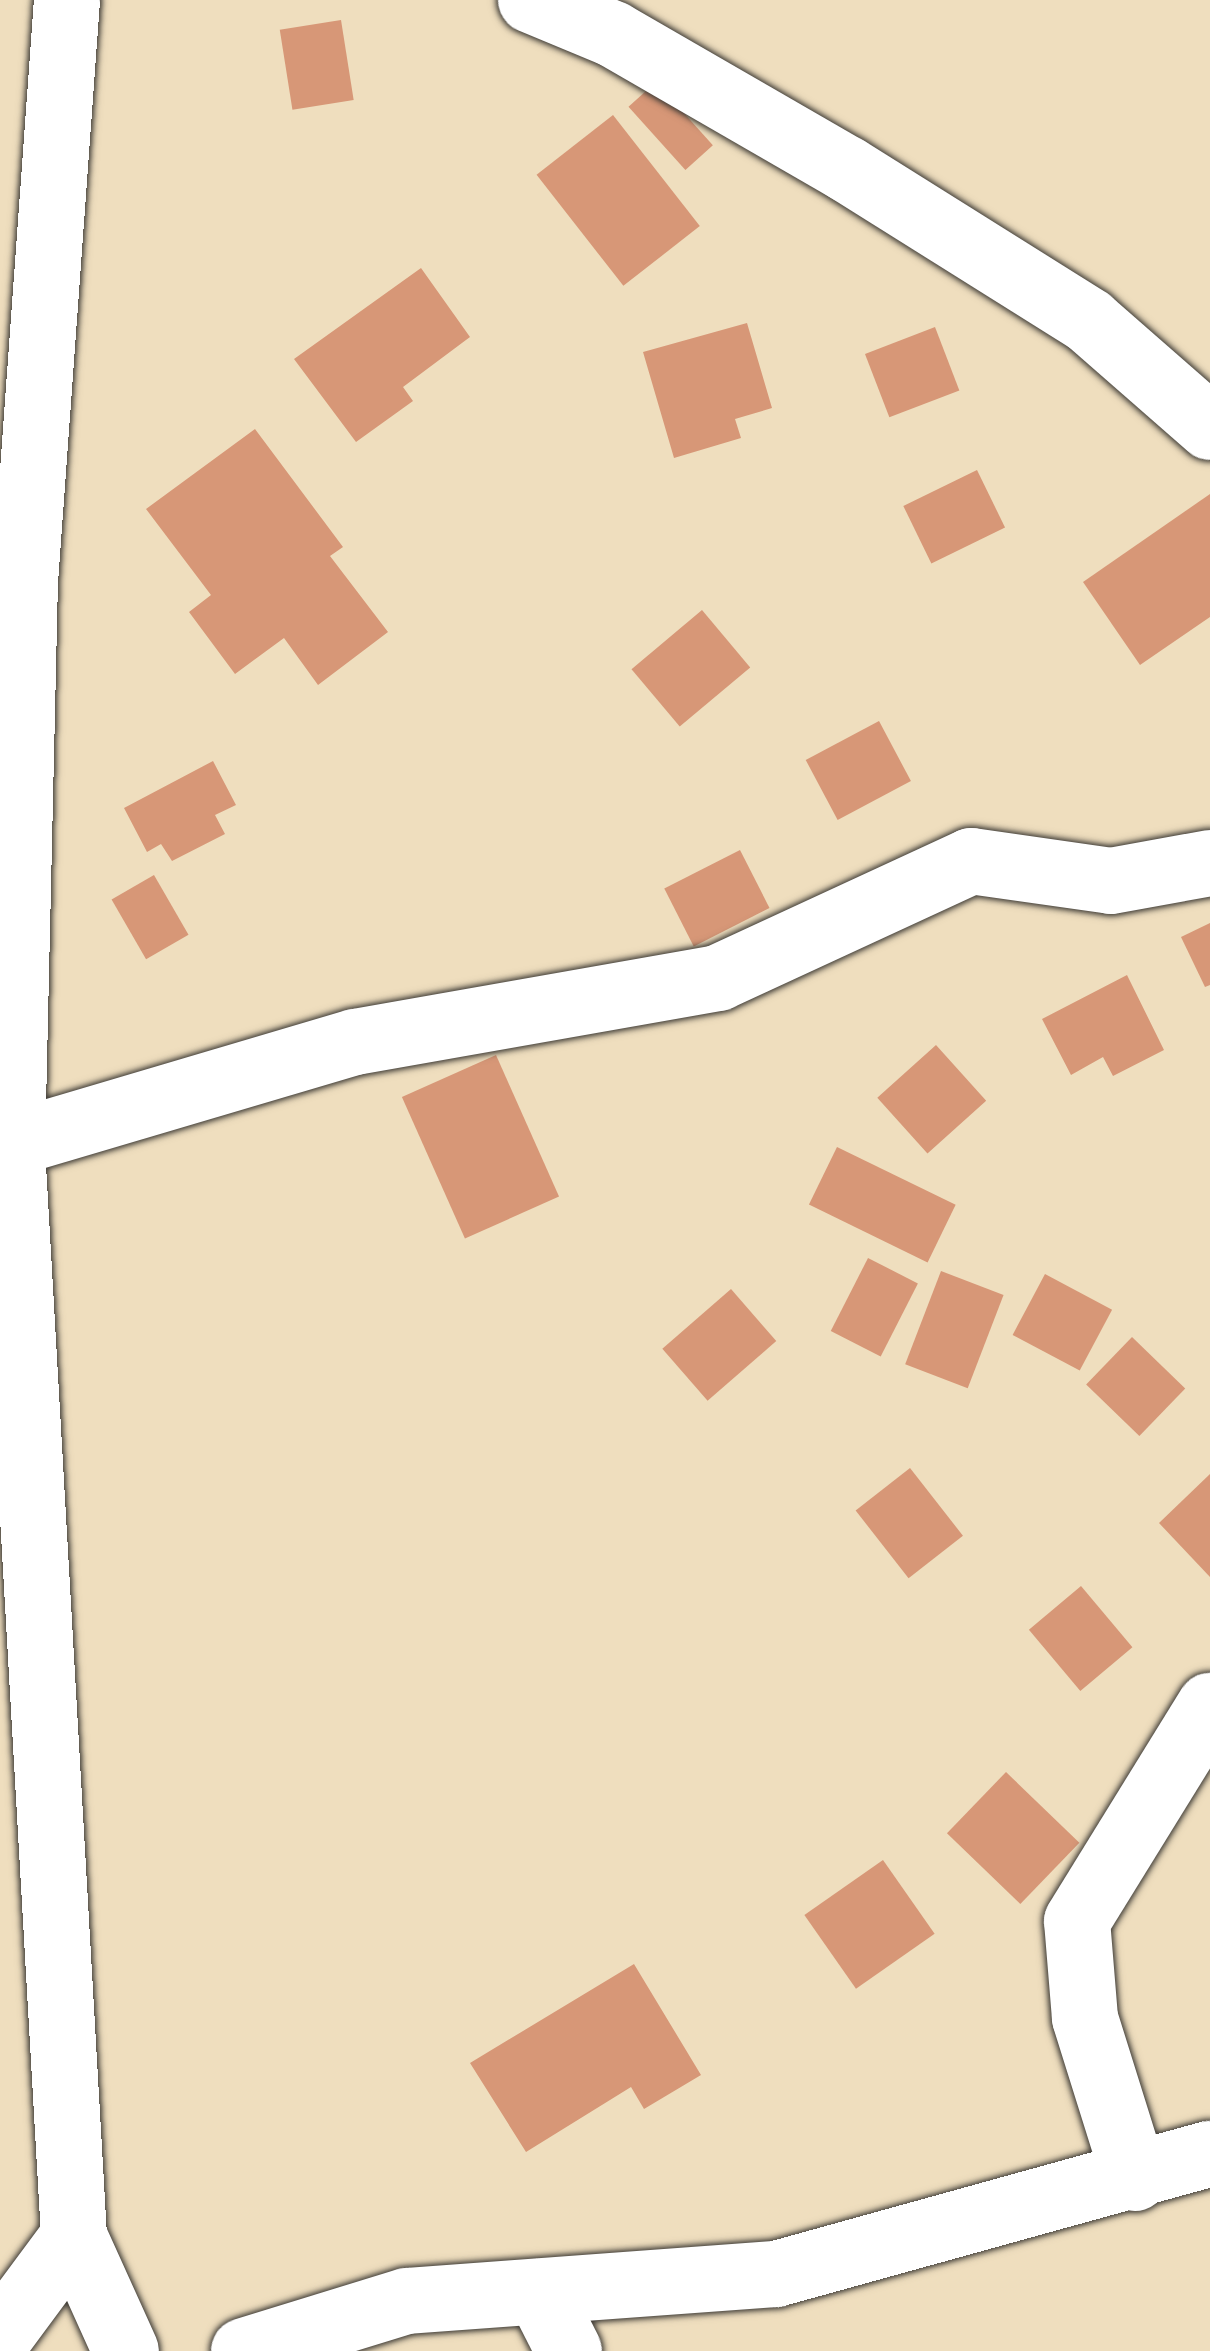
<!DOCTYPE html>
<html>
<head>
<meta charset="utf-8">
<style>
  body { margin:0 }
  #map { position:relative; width:1210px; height:2351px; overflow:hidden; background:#efdebe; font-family:Kalam,sans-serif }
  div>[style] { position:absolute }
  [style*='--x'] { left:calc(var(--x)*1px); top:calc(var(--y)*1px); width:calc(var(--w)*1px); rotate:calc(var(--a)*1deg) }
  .building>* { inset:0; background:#d79777; transform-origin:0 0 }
  .roads { filter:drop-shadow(0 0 3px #3c3934) drop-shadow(0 0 3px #3c3934) }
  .minor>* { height:66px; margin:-33px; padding:0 33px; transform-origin:33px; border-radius:33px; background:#fff }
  span { translate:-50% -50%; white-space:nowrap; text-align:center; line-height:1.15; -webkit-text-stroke:9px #f7f3e8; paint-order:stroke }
</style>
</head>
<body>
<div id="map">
  <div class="building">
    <div style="left:341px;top:20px;width:81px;height:62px;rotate:81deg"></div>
    <div style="left:656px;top:82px;width:85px;height:37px;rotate:48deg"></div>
    <div style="left:613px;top:115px;width:141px;height:97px;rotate:52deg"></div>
    <div style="clip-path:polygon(421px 268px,470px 337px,403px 387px,413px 401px,356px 442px,294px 359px)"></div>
    <div style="clip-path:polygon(747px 323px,772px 408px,735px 419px,741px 438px,674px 458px,643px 352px)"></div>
    <div style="left:935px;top:327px;width:68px;height:75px;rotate:69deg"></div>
    <div style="clip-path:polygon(255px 429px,343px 547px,330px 556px,388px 632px,318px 685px,284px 638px,235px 674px,189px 612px,211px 595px,146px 509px)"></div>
    <div style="left:977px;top:470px;width:64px;height:82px;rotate:64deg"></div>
    <div style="clip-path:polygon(1210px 494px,1210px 617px,1140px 665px,1083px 582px)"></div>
    <div style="left:702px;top:610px;width:75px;height:92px;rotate:50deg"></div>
    <div style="left:879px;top:721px;width:68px;height:83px;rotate:62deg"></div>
    <div style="clip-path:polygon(213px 761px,236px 805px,215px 815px,225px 834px,172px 861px,161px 844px,147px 852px,124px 808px)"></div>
    <div style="left:740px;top:850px;width:65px;height:85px;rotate:63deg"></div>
    <div style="left:154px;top:875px;width:69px;height:49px;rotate:60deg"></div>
    <div style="clip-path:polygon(1210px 923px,1210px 985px,1205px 987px,1181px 937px)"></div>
    <div style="clip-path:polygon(1127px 975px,1164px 1050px,1113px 1076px,1103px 1057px,1071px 1075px,1042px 1019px)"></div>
    <div style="left:936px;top:1045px;width:75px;height:79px;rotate:48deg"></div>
    <div style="left:496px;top:1055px;width:155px;height:103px;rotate:66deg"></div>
    <div style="left:837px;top:1147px;width:132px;height:64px;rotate:26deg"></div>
    <div style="left:868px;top:1258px;width:56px;height:82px;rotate:27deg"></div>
    <div style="left:941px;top:1271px;width:67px;height:100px;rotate:21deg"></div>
    <div style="left:1045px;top:1274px;width:76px;height:69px;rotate:28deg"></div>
    <div style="left:731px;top:1289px;width:69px;height:91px;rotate:49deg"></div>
    <div style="left:1132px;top:1337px;width:74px;height:66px;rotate:44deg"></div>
    <div style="left:910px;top:1468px;width:86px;height:69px;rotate:52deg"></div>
    <div style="clip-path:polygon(1210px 1474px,1210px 1577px,1159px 1523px)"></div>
    <div style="left:1081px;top:1586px;width:80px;height:68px;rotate:50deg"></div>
    <div style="left:1006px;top:1772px;width:102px;height:85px;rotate:44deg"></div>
    <div style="left:883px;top:1860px;width:90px;height:96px;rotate:55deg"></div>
    <div style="clip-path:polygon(634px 1964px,701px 2075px,644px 2109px,631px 2087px,526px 2152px,470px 2063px)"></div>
  </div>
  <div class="roads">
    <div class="minor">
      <div style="--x:67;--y:0;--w:583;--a:94.13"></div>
      <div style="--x:25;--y:581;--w:567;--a:91.31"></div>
      <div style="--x:12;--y:1148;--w:1090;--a:86.74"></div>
      <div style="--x:74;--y:2236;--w:126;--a:65.7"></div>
      <div style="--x:531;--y:0;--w:89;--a:22.5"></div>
      <div style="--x:613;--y:34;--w:270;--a:30"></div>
      <div style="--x:847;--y:169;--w:286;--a:32.1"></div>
      <div style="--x:1089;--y:321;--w:161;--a:41.2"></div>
      <div style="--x:0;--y:1147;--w:370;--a:-16.5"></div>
      <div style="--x:355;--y:1042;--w:369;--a:-10"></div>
      <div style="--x:718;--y:978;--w:279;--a:-24.8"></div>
      <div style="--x:971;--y:861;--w:141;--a:8.1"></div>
      <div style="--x:1111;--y:881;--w:101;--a:-10.3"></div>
      <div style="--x:1135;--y:2178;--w:168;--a:-107.4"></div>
      <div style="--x:1085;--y:2018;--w:97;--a:-94.7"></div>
      <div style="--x:1077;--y:1921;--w:253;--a:-58.3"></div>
      <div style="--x:539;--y:2292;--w:66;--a:63"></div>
      <div style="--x:0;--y:2336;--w:124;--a:-53.5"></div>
      <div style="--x:244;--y:2351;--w:170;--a:-17.1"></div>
      <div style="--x:407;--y:2301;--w:370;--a:-4.2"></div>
      <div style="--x:776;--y:2274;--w:450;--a:-15.5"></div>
    </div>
  </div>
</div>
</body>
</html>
